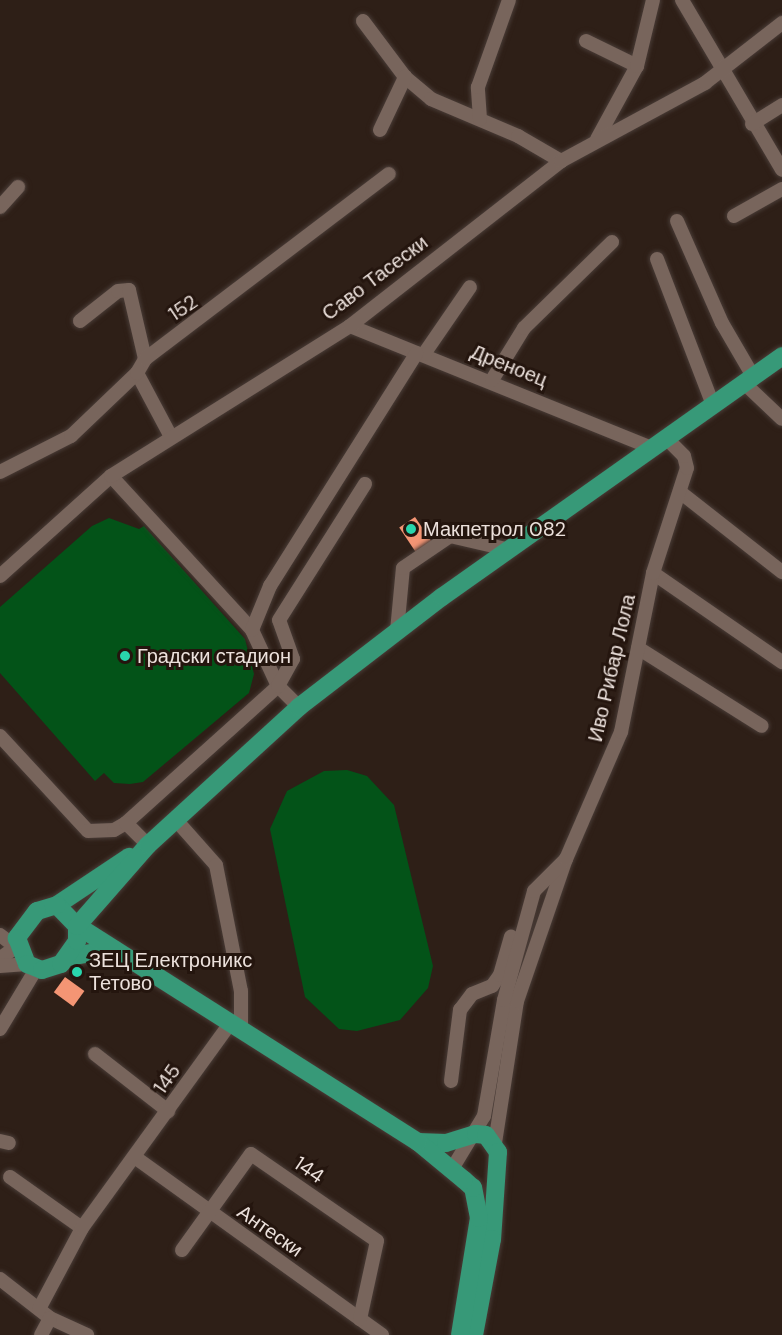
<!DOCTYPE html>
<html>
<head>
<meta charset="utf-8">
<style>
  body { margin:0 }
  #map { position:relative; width:782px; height:1335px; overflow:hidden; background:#2e1f17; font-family:"DM Sans",sans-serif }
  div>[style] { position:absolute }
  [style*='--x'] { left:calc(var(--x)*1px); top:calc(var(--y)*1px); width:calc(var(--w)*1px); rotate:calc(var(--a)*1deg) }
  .green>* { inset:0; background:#035318 }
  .building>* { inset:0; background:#f49574; transform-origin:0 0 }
  .roads { filter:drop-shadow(0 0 2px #493c37) drop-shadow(0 0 2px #493c37) }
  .minor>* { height:14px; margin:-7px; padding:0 7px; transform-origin:7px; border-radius:7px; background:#78655c }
  .major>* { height:18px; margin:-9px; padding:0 9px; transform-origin:9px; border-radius:9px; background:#379978 }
  .dots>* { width:16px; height:16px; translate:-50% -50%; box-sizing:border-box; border:3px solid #24150e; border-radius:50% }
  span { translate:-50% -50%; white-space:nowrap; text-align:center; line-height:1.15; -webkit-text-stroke:6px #24150e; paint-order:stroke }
  .street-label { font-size:20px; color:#ece1dc }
  .poi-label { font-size:20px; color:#ece1dc }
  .left { translate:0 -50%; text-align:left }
</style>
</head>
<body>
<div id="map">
  <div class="green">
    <div style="clip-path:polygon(109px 518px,139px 529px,144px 526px,245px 639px,254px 674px,249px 693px,143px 782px,130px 784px,114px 783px,104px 773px,95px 781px,0 673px,0 607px,92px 526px)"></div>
    <div style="clip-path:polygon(347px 770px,367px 776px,394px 805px,433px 966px,428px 988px,400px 1020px,357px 1031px,339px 1029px,305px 997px,270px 829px,287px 791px,324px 771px)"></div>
  </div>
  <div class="building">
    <div style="left:415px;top:517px;width:30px;height:19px;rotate:56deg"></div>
    <div style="left:65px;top:977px;width:24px;height:19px;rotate:36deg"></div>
  </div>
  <div class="roads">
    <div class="minor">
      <div style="--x:682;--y:0;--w:197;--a:59.5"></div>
      <div style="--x:363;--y:21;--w:70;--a:53.1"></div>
      <div style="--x:405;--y:77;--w:34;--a:40"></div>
      <div style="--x:431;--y:99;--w:95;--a:23"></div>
      <div style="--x:518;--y:136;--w:50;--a:30.2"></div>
      <div style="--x:586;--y:41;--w:57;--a:26.1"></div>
      <div style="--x:480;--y:119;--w:32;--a:-94"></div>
      <div style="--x:478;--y:87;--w:92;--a:-70.4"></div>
      <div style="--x:752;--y:124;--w:36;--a:-32"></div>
      <div style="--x:380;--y:130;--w:59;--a:-64.7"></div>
      <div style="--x:597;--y:139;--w:83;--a:-61.3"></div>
      <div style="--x:637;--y:66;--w:68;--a:-76.4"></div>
      <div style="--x:0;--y:207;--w:27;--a:-48"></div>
      <div style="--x:734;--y:216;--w:55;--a:-29.4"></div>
      <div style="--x:677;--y:221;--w:111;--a:66.2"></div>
      <div style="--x:722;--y:323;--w:64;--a:59.8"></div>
      <div style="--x:657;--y:259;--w:156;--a:69"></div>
      <div style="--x:80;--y:321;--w:48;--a:-38.3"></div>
      <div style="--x:118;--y:291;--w:11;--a:-5"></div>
      <div style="--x:129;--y:290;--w:71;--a:76.9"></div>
      <div style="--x:350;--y:326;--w:326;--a:22"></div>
      <div style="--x:424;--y:354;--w:81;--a:-55.5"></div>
      <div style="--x:137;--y:373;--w:72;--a:62"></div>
      <div style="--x:492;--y:380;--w:61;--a:-58.4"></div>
      <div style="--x:524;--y:328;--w:123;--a:-44.3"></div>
      <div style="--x:744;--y:383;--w:52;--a:43.5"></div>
      <div style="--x:0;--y:472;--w:80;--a:-26.9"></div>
      <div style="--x:71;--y:436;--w:91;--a:-43.7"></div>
      <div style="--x:137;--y:373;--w:16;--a:-60"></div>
      <div style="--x:145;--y:359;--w:306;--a:-37.2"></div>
      <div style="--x:111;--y:476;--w:209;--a:47.5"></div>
      <div style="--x:252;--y:630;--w:62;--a:65.1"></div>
      <div style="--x:278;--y:686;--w:30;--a:45"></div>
      <div style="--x:680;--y:492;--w:130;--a:38.1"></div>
      <div style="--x:653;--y:573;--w:157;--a:34.6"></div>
      <div style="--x:0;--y:576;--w:149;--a:-42"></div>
      <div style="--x:111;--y:476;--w:282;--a:-32.1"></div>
      <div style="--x:350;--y:326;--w:268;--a:-38"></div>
      <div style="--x:561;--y:161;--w:164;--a:-28.4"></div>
      <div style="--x:705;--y:83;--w:98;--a:-37.9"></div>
      <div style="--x:252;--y:630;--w:48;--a:-67.8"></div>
      <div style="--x:270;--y:586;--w:275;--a:-57.8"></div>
      <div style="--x:397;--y:631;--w:63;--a:-84.6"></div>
      <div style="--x:403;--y:568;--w:57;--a:-34.2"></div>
      <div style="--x:450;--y:536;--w:62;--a:13.1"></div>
      <div style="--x:638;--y:648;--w:146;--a:32.2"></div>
      <div style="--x:0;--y:736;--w:129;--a:47.2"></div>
      <div style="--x:88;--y:831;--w:26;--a:-2"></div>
      <div style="--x:114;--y:830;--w:14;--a:-30"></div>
      <div style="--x:126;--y:823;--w:205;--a:-42"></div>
      <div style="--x:278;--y:686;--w:31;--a:-61"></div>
      <div style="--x:293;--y:659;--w:41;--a:-109.7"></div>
      <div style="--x:279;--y:620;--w:161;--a:-57.7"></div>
      <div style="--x:176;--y:820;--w:60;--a:48.4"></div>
      <div style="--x:216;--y:865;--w:128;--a:78.8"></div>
      <div style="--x:241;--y:991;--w:38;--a:90"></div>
      <div style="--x:126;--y:823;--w:31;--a:45"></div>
      <div style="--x:0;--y:935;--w:20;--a:37"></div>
      <div style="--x:16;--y:947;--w:19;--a:145"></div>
      <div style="--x:0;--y:966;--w:27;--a:-4"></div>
      <div style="--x:0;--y:1029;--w:70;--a:-59"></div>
      <div style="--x:95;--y:1054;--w:93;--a:38"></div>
      <div style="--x:451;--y:1081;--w:72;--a:-82.8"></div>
      <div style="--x:460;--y:1010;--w:20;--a:-53"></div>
      <div style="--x:472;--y:994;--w:22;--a:-22"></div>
      <div style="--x:492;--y:986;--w:14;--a:-54"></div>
      <div style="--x:500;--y:975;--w:40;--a:-74"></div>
      <div style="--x:0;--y:1141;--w:9;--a:13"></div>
      <div style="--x:495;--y:1143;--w:144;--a:-81.2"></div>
      <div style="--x:517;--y:1001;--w:150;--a:-71"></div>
      <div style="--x:136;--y:1158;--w:303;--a:35.7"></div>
      <div style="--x:452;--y:1169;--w:62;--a:-58.9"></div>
      <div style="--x:484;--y:1116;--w:118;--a:-80.2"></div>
      <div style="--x:504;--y:1000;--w:113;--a:-74.6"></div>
      <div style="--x:534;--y:891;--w:45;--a:-45"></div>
      <div style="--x:566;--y:859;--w:138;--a:-66.6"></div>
      <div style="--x:621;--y:732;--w:162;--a:-78.6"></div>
      <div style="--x:653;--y:573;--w:110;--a:-72.1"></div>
      <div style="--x:687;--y:468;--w:12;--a:-104"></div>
      <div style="--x:684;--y:456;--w:25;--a:-135"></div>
      <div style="--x:10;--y:1177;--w:88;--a:35.3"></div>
      <div style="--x:182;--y:1250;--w:118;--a:-54.3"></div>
      <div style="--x:251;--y:1154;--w:153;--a:34.6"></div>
      <div style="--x:377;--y:1241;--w:80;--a:102.3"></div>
      <div style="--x:0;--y:1279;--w:63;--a:38"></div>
      <div style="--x:50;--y:1318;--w:41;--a:24.7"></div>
      <div style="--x:39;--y:1309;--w:92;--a:-62"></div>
      <div style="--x:82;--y:1228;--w:254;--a:-54.1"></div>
      <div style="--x:41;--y:1335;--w:19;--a:-62"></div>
    </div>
    <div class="major">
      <div style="--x:57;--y:905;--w:87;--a:-33.7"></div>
      <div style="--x:68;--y:957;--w:46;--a:-10.1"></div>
      <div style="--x:418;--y:1142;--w:28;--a:2"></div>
      <div style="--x:446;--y:1143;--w:31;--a:-17"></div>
      <div style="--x:476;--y:1134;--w:10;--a:6"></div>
      <div style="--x:486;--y:1135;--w:21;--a:55"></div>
      <div style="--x:498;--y:1152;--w:87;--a:93.9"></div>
      <div style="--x:492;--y:1239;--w:98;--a:100.6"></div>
      <div style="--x:460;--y:1335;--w:119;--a:-80.8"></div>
      <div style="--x:479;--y:1218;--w:31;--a:-101"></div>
      <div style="--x:473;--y:1188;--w:12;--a:-138"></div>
      <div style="--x:464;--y:1180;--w:60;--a:-140.4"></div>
      <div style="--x:418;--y:1142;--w:404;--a:-147.6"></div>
      <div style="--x:77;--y:926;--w:29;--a:-134"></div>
      <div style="--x:57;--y:905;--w:21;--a:163"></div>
      <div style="--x:37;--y:911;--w:34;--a:127"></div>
      <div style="--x:17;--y:938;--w:28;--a:69"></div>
      <div style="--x:27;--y:964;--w:16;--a:22"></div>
      <div style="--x:42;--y:970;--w:20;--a:-18"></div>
      <div style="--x:61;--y:964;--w:28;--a:-55"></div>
      <div style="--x:77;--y:941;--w:15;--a:-90"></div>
      <div style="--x:77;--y:926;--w:108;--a:-48.8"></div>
      <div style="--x:148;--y:845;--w:205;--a:-42.4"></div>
      <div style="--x:299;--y:707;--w:180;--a:-37.6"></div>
      <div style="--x:442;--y:597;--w:417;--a:-35.3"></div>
    </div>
  </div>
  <div class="dots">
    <div style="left:411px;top:529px;background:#29d5ac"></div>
    <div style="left:125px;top:656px;background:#29d5ac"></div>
    <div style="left:77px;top:972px;background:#29d5ac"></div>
  </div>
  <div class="street-label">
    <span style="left:375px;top:278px;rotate:-37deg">Саво Тасески</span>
    <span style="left:183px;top:308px;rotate:-34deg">152</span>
    <span style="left:509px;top:366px;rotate:22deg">Дреноец</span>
    <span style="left:612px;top:668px;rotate:-77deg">Иво Рибар Лола</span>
    <span style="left:167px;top:1079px;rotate:-55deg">145</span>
    <span style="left:309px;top:1170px;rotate:34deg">144</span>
    <span style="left:270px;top:1231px;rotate:35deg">Антески</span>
  </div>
  <div class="poi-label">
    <span class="left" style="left:423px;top:529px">Макпетрол 082</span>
    <span class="left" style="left:137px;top:656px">Градски стадион</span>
    <span class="left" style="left:89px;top:972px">ЗЕЦ Електроникс<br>Тетово</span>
  </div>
</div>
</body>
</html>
